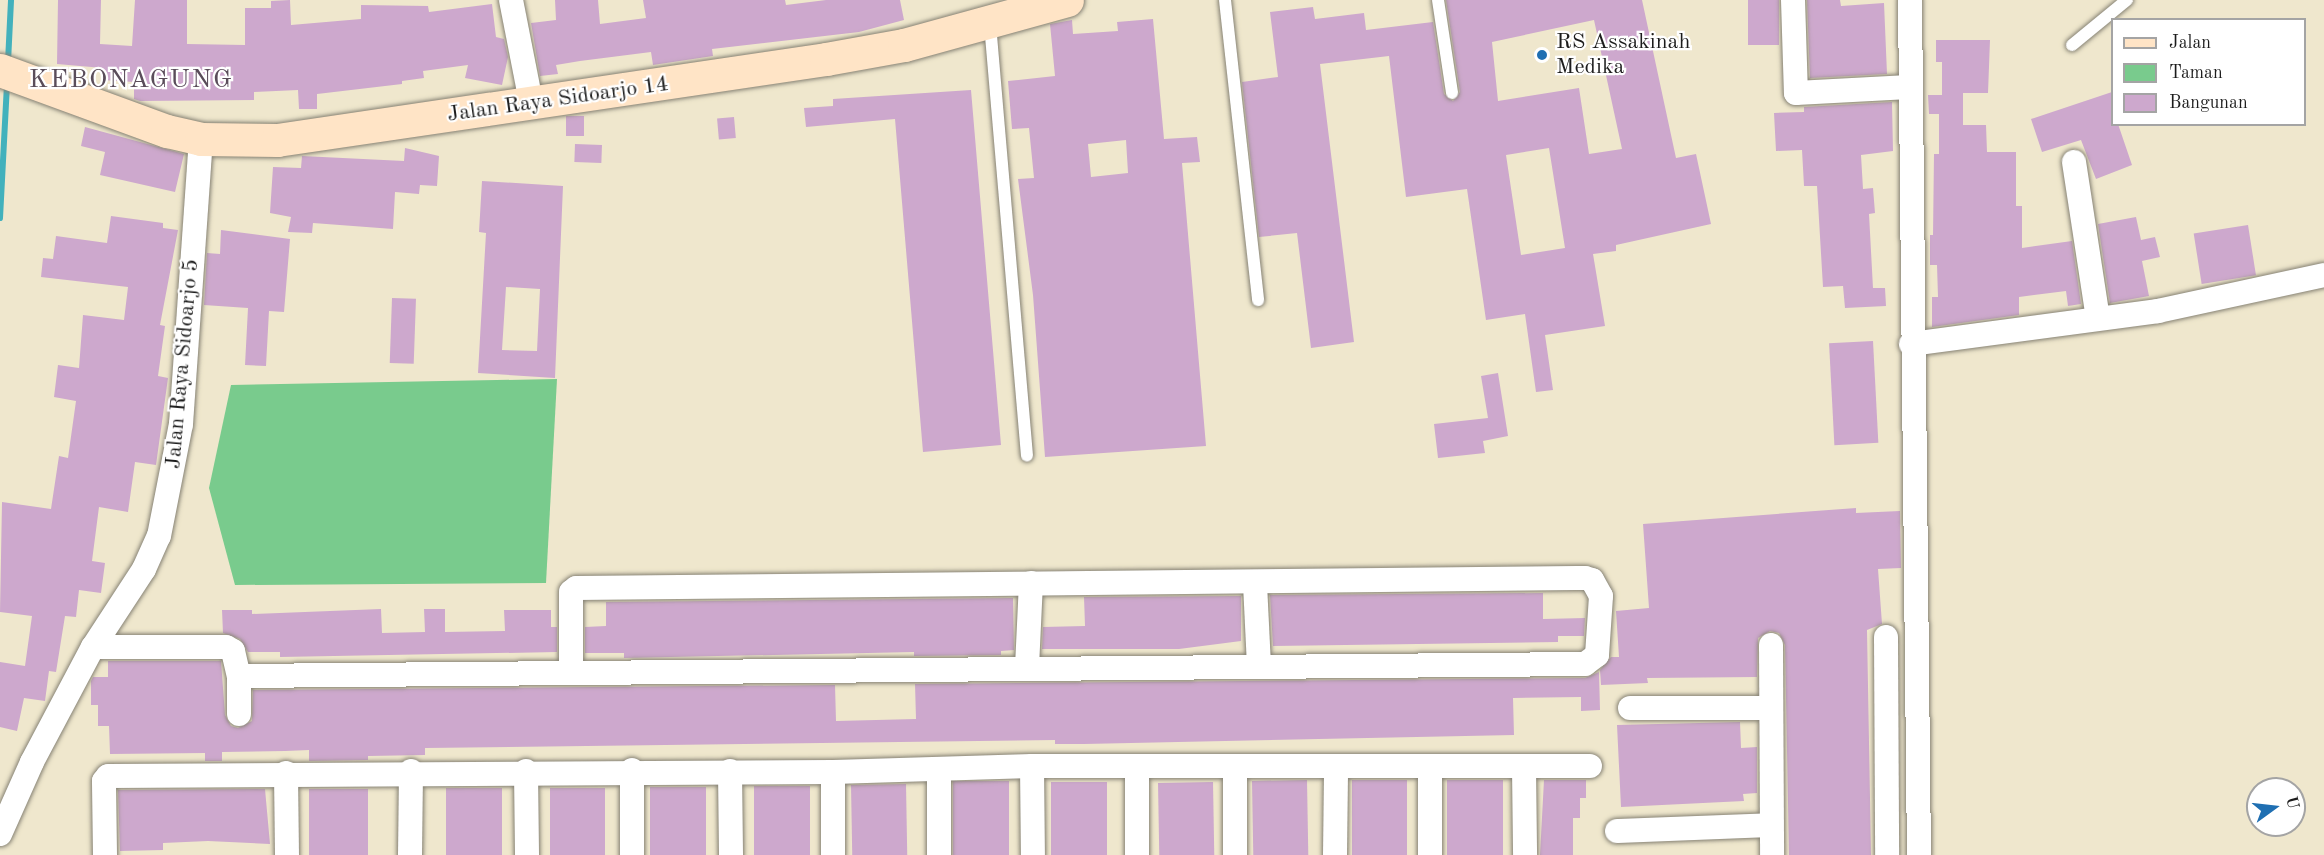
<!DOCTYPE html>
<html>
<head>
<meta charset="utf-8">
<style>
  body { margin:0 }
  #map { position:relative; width:2324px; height:855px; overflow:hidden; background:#efe7cd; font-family:"Old Standard TT",serif }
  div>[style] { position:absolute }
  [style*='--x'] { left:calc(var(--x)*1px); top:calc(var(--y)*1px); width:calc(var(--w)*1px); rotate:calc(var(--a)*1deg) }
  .green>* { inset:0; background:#79cb8d }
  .stream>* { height:6px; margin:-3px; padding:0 3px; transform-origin:3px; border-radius:3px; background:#42b1bc }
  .building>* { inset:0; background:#cda8cd; transform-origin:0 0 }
  .roads { filter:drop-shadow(0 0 2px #868274) drop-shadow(0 0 2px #868274) }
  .lane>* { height:12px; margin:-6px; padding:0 6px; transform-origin:6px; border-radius:6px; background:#fff }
  .street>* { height:24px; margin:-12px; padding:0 12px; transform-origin:12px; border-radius:12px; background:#fff }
  .secondary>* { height:33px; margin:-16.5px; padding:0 16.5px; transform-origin:16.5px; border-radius:16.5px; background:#ffe4c6 }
  .dots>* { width:16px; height:16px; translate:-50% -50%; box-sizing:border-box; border:3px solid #fff; border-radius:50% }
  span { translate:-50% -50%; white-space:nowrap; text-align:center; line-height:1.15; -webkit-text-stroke:4.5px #fff; paint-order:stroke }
  .poi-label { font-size:22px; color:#1c1c1c }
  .left { translate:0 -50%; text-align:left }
  .street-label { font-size:22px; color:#1c1c1c }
  .quarter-label { font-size:26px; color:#5a4d5a; letter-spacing:1.5px }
  .legend { position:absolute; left:2111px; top:18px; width:195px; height:108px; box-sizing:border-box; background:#fff; border:2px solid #a4a4a4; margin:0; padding:8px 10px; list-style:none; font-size:18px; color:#1c1c1c }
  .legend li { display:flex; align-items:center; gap:12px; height:30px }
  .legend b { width:30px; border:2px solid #a4a4a4 }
  .north { position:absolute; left:2246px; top:777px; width:60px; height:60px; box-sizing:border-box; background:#fff; border:2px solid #a4a4a4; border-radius:50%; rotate:75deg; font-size:16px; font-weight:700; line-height:24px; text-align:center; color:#1c1c1c }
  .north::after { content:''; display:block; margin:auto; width:21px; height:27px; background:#1f6fb2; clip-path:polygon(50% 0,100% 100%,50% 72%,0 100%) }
</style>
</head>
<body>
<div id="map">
  <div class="green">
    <div style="clip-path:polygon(557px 379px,546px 583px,235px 585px,209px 488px,231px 385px)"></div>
  </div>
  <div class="stream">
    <div style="--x:8;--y:62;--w:62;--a:-87.2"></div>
    <div style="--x:0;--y:218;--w:133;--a:-87"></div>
  </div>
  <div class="building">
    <div style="clip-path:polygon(58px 0,101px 0,100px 44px,132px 46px,135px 0,187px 0,187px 44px,245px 45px,245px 8px,271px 8px,271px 1px,290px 0,291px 25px,361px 19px,361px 5px,428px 6px,429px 12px,492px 4px,496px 37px,504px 39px,508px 57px,502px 85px,465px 78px,468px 65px,423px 71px,424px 78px,402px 81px,402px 84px,317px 94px,317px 109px,299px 109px,298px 90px,254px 92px,254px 100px,140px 101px,134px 99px,134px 82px,102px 80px,103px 68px,57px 64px)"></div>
    <div style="clip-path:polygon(555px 0,598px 0,600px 24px,646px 18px,643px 0,785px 0,786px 5px,826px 0,900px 0,904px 20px,859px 32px,712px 49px,713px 56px,653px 65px,651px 52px,580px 61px,556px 65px,558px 74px,540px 76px,531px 23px,556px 20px)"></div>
    <div style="clip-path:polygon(evenodd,1446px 0,1642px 0,1676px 158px,1696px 154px,1711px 224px,1616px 245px,1616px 251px,1593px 254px,1605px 326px,1545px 335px,1553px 390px,1536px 392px,1525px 314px,1486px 320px,1467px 189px,1406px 197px,1389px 56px,1320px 64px,1354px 342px,1311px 348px,1297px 233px,1259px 237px,1242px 82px,1278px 77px,1270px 12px,1313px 7px,1315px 19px,1364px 13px,1366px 30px,1433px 22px,1444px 94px,1453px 101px,1460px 92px,1446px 0,1594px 20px,1622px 149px,1589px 154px,1579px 88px,1498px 101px,1492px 42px,1594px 20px,1446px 0,1549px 148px,1565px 248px,1521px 255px,1506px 155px,1549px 148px)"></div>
    <div style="left:1748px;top:0;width:31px;height:45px"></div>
    <div style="clip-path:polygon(1807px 0,1840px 0,1841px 6px,1884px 3px,1887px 74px,1810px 78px)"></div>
    <div style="clip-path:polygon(evenodd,1153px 19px,1164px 139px,1197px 137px,1200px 162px,1182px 163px,1206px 446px,1045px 457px,1033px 295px,1018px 179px,1034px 178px,1029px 128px,1012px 129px,1008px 81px,1055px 76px,1050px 24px,1072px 20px,1073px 34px,1118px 31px,1117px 22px,1153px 19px,1126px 140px,1128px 173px,1091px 177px,1088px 144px,1126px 140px)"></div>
    <div style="clip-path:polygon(1936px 40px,1990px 40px,1988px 93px,1963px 93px,1963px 125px,1986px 125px,1987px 152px,2016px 152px,2016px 206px,2022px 206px,2022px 248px,2072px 241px,2081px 304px,2068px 306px,2066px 291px,2019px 297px,2019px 315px,1932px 327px,1932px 297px,1938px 297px,1937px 265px,1930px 265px,1930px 235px,1933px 235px,1934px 154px,1939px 154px,1939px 114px,1929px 114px,1928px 95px,1942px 95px,1942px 62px,1936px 62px)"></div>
    <div style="clip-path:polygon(971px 90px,1001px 445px,923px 452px,895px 119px,806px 127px,804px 108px,833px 106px,833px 99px)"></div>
    <div style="clip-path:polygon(2112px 92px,2112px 124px,2118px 124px,2132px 165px,2096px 179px,2081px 140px,2042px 152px,2031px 119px)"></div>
    <div style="clip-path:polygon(1892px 102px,1893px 151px,1861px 155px,1863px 189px,1873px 188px,1875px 213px,1869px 214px,1873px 288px,1885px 288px,1886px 306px,1845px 308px,1843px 286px,1823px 287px,1817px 186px,1804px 186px,1802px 150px,1776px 151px,1774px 113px,1804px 112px,1804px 107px)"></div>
    <div style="left:566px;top:116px;width:18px;height:20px"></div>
    <div style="left:734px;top:117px;width:21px;height:17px;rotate:85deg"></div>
    <div style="clip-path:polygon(85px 127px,184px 154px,175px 192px,100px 175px,105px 152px,81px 146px)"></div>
    <div style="left:575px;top:144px;width:27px;height:18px;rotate:2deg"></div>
    <div style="clip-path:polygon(405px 148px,439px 156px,437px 186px,420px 185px,419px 194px,395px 192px,393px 229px,313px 223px,312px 233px,288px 232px,291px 217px,270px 213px,273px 167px,301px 168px,302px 156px,404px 161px)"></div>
    <div style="clip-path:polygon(evenodd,482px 181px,563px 186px,555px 378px,478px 373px,486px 233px,479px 232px,482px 181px,506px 287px,540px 289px,537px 351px,502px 350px,506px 287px)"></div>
    <div style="clip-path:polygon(111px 216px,163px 223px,163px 228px,178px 230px,160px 325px,165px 326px,158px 376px,168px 378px,156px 465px,135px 462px,128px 512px,99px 507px,92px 561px,105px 563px,101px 593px,79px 590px,76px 617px,65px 616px,56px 672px,49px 671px,45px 701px,24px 698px,17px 731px,0 727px,0 662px,25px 666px,32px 616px,0 612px,2px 502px,51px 509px,59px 456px,68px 458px,76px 401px,54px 397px,58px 365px,79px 368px,83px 315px,124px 320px,128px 287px,41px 277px,43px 258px,53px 259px,56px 236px,107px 243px)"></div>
    <div style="clip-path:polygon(2136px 217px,2141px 240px,2155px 237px,2160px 257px,2142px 261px,2149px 296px,2110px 303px,2098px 224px)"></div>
    <div style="left:2248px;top:225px;width:51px;height:55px;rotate:81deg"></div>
    <div style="clip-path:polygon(221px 230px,290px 239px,284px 312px,269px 311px,266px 366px,245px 365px,248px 308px,204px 305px,207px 253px,220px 254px)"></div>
    <div style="left:392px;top:298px;width:24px;height:65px;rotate:2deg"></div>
    <div style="left:1873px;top:341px;width:102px;height:44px;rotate:87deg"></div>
    <div style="clip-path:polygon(1498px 373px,1508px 436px,1483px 441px,1485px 453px,1438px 458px,1434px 424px,1488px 418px,1481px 376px)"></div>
    <div style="clip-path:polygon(1856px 508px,1856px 513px,1900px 511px,1901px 568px,1878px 569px,1882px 624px,1867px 630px,1871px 855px,1789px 855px,1785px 645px,1779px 633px,1770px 631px,1758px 638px,1757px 677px,1647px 678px,1648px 683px,1601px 685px,1600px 670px,1611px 657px,1619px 657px,1616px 611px,1649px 608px,1643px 524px)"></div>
    <div style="clip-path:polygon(1543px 593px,1543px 619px,1585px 618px,1584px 636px,1558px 636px,1558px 642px,1273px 646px,1270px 595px)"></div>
    <div style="clip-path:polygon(1241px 596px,1241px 641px,1179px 649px,1042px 649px,1043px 627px,1085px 626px,1084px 597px)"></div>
    <div style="clip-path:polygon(1013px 598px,1014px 650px,1001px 651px,1001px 655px,914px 656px,914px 652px,624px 658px,624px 653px,585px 653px,585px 627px,606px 626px,606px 602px)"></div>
    <div style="clip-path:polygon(381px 609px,382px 633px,425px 632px,424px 609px,445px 609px,445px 632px,505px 631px,504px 610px,551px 610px,551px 627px,557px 627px,557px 652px,280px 657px,280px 652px,248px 652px,240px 639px,223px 633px,222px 610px,252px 610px,252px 614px)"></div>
    <div style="clip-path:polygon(108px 661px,221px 661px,225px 715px,231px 726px,238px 728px,252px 721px,253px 690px,835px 685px,836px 721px,916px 719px,915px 684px,1585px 678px,1599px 672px,1600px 710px,1581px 711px,1581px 697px,1513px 698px,1514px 735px,1084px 744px,1055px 744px,1055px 740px,425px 748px,425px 755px,368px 756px,368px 760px,309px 761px,309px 750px,285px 751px,222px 752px,222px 761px,205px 761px,205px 753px,110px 754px,109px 726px,98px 726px,98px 705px,91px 705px,91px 681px,93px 677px,108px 677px)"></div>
    <div style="clip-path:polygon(1740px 722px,1741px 748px,1757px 747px,1757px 793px,1743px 794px,1744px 801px,1621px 807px,1617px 725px)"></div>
    <div style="left:1307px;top:780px;width:75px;height:55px;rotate:89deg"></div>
    <div style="left:1352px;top:780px;width:55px;height:75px"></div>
    <div style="left:1447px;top:780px;width:56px;height:75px"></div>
    <div style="clip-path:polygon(1544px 780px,1586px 780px,1586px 798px,1580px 798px,1580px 818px,1573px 818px,1573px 855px,1540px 855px)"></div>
    <div style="left:1009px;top:781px;width:74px;height:56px;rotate:90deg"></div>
    <div style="left:1107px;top:782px;width:73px;height:56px;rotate:90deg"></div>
    <div style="left:1213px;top:782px;width:73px;height:55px;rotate:89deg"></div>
    <div style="left:906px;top:784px;width:71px;height:55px;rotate:89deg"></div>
    <div style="left:810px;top:786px;width:69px;height:56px;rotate:90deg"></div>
    <div style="left:650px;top:787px;width:56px;height:68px"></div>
    <div style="left:446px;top:788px;width:56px;height:67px"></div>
    <div style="left:550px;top:788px;width:55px;height:67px"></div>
    <div style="clip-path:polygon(265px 789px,270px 844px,208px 841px,163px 843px,163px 850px,120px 851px,118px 790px)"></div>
    <div style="left:309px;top:789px;width:59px;height:66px"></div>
  </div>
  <div class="roads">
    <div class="lane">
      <div style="--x:1225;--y:0;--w:302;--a:83.7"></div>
      <div style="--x:1438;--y:0;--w:94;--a:81.4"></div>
      <div style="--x:990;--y:24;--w:433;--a:85.1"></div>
      <div style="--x:2072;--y:45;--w:71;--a:-39.3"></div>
    </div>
    <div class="street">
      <div style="--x:511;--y:0;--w:104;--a:78.9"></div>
      <div style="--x:1793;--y:0;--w:93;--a:88.2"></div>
      <div style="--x:1796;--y:93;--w:113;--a:-3"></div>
      <div style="--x:1910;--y:0;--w:855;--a:89.4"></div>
      <div style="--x:2074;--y:162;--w:158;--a:81.3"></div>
      <div style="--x:1911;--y:344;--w:249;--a:-7.6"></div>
      <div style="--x:2158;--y:311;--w:170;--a:-12.2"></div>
      <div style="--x:1255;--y:584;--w:82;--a:87.2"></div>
      <div style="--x:1886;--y:637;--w:218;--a:89.7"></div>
      <div style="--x:1771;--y:645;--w:210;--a:89.7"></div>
      <div style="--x:93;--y:647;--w:133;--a:0"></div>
      <div style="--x:226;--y:647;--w:8;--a:30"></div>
      <div style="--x:233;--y:651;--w:26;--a:77"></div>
      <div style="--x:239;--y:676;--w:38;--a:90"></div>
      <div style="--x:1027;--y:667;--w:84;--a:-87.3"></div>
      <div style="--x:239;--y:676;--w:1346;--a:-0.51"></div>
      <div style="--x:1585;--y:664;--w:15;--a:-37"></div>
      <div style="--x:1597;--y:655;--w:59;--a:-86.1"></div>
      <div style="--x:1601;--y:596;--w:18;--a:-119"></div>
      <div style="--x:1592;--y:580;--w:7;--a:-164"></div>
      <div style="--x:1585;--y:578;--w:1009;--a:179.43"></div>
      <div style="--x:576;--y:588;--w:6;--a:141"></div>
      <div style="--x:571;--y:592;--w:80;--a:90"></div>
      <div style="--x:1630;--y:708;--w:140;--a:0"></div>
      <div style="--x:1032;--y:766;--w:89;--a:89.4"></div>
      <div style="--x:1137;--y:767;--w:88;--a:90"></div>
      <div style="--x:1235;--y:767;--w:88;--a:90"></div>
      <div style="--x:1524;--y:768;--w:87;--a:89.3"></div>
      <div style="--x:1430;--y:769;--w:86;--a:90"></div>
      <div style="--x:632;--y:770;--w:85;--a:90"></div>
      <div style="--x:526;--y:771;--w:84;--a:89.3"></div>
      <div style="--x:730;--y:771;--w:84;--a:89.3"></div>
      <div style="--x:286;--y:773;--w:82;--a:89.3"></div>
      <div style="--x:1617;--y:831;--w:154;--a:-2.2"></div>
      <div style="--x:0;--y:834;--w:79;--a:-66"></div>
      <div style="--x:32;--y:762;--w:130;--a:-62.1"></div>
      <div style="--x:93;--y:647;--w:93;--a:-56.8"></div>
      <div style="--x:144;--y:569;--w:36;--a:-66"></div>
      <div style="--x:159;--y:536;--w:114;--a:-78.9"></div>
      <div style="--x:181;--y:424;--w:286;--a:-86"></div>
      <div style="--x:105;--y:855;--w:74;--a:-90.8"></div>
      <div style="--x:104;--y:781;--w:6;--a:-51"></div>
      <div style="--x:108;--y:776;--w:725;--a:-0.32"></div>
      <div style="--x:833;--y:772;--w:199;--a:-1.7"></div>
      <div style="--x:1032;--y:766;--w:558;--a:0"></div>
      <div style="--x:410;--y:855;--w:84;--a:-89.3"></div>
      <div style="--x:833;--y:855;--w:83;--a:-90"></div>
      <div style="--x:939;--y:855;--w:86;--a:-90"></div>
      <div style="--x:1335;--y:855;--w:87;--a:-89.3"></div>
    </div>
    <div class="secondary">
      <div style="--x:0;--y:70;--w:178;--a:20.1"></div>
      <div style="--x:167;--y:131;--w:35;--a:13"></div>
      <div style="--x:201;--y:139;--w:76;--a:0.8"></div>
      <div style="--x:277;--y:140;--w:555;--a:-8.39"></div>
      <div style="--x:826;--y:59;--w:79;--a:-10.2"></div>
      <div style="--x:904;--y:45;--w:169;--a:-15.4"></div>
    </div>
  </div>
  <div class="dots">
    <div style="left:1542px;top:55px;background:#1f6fb2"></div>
  </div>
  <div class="poi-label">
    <span class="left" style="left:1556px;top:55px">RS Assakinah<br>Medika</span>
  </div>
  <div class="street-label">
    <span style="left:558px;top:100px;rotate:-8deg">Jalan Raya Sidoarjo 14</span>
    <span style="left:183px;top:364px;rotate:-85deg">Jalan Raya Sidoarjo 5</span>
  </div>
  <div class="quarter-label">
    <span style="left:131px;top:81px">KEBONAGUNG</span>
  </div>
  <ul class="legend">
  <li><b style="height:8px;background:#ffe4c6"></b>Jalan</li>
  <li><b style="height:16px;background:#79cb8d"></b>Taman</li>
  <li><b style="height:16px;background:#cda8cd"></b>Bangunan</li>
  </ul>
  <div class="north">U</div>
</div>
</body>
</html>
